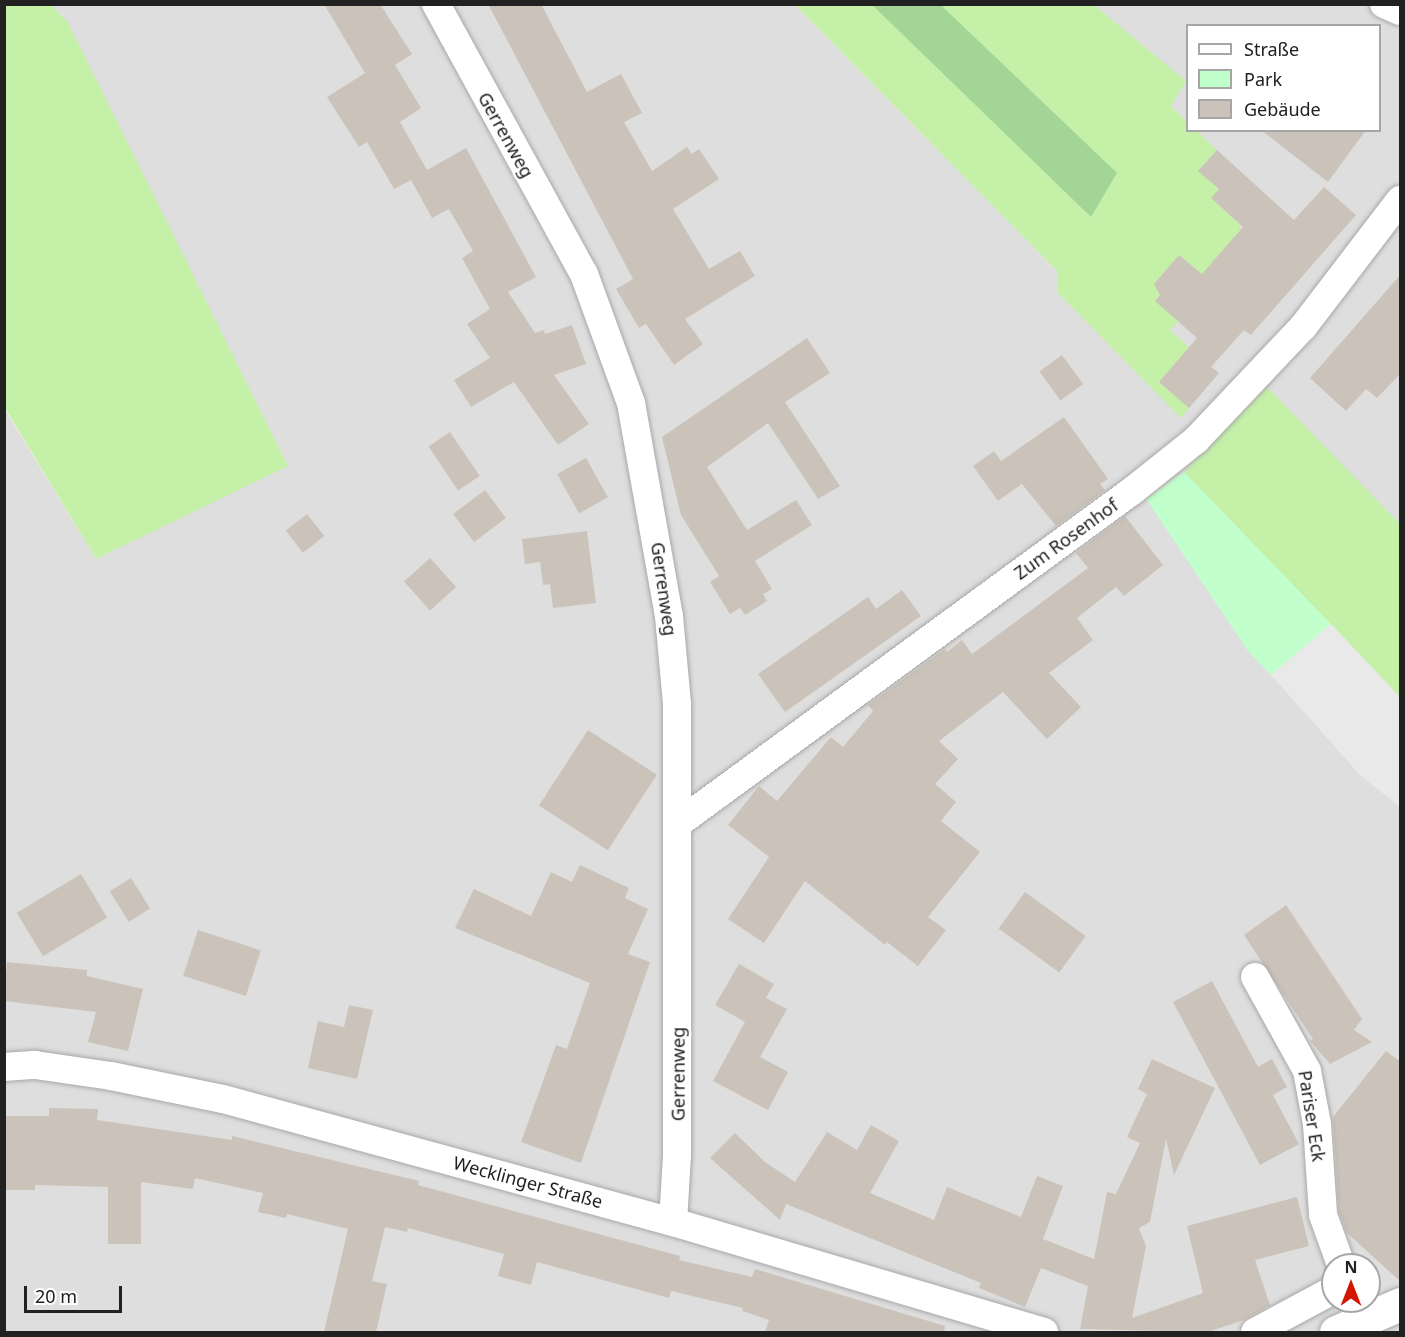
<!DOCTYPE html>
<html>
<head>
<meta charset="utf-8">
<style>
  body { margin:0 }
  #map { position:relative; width:1405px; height:1337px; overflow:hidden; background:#f2f0e7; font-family:"Noto Sans",sans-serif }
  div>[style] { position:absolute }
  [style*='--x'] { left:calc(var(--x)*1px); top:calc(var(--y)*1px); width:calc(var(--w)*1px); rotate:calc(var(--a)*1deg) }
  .residential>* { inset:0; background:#dfdede }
  .grass>* { inset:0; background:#c4f0a8 }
  .forest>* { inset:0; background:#a3d597 }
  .park>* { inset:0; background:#c1ffcc }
  .parking>* { inset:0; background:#e9e9e9 }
  .building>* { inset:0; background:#cbc3b9; transform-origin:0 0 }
  .roads { filter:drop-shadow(0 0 2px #a8a8a8) drop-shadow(0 0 2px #a8a8a8) }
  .minor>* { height:28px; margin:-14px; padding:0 14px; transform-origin:14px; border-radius:14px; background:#fff }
  .tertiary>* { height:33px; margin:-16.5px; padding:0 16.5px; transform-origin:16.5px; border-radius:16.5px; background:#fff }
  span { translate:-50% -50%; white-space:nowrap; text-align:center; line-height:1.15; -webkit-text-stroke:5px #fff; paint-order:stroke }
  .street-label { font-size:18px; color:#212121 }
  .frame { position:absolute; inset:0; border:6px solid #212121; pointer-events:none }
  .legend { position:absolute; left:1186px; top:24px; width:195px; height:108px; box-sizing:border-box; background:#fff; border:2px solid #a6a6a6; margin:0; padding:8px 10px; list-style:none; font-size:18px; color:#212121 }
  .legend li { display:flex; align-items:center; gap:12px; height:30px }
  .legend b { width:30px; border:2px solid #a6a6a6 }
  .north { position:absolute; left:1321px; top:1253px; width:60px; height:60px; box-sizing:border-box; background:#fff; border:2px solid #a6a6a6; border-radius:50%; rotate:0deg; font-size:16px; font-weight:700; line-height:24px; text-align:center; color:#212121 }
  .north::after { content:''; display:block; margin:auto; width:21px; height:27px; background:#d21600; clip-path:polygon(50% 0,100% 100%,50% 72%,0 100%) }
  .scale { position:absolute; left:24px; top:1286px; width:98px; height:27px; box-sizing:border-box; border:3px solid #212121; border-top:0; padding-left:8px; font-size:18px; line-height:21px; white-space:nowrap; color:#212121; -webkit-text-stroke:4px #fff; paint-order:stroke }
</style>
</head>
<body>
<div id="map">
  <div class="residential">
    <div style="clip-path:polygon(evenodd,51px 5px,795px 5px,1058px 272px,1048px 5px,1400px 5px,1400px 1332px,5px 1332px,4px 408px,96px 559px,67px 21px,51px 5px,1188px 26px,1380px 26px,1380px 130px,1188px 130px,1188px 26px,51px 5px,1333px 1265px,1369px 1265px,1369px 1301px,1333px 1301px,1333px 1265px)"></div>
  </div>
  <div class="grass">
    <div style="clip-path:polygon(5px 4px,51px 5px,67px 21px,288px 466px,96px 559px,5px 408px)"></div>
    <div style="clip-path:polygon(795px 5px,872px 5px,1091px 217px,1117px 173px,941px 5px,1094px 5px,1186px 81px,1171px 106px,1187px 122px,1188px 130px,1197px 131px,1217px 150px,1198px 171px,1219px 189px,1211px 198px,1240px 224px,1240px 231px,1225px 247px,1216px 305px,1180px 255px,1156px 281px,1165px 290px,1178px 321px,1170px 330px,1189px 347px,1159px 382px,1189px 408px,1181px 418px,1058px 293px,1058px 272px)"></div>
    <div style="clip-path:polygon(1267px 387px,1400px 524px,1400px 697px,1184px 472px)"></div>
  </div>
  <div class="forest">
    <div style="clip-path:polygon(872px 5px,941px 5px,1117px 173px,1091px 217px)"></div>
  </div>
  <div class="park">
    <div style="clip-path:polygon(1184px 472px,1331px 624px,1271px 675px,1248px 651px,1146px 499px)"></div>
  </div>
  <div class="parking">
    <div style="clip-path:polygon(1331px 624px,1400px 697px,1400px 807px,1361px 776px,1271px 675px)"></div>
  </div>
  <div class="building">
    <div style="clip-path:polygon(324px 4px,380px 4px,412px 54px,395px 65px,421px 108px,400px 122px,427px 170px,466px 148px,536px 277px,508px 292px,535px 333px,544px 330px,545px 334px,572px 325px,586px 364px,554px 375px,589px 424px,558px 445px,514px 382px,471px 407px,454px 380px,490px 358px,467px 324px,490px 309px,462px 258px,473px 251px,449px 209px,432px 218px,411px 180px,394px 189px,367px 142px,359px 147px,327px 97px,365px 73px)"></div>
    <div style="clip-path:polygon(488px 4px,541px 4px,587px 92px,621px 74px,642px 113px,624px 122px,652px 171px,687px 147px,692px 154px,699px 149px,719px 179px,673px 209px,709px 269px,740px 251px,755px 276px,685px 319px,703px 344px,674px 365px,646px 324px,639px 328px,616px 289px,633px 279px)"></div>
    <div style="clip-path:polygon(1261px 130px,1366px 130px,1328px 182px)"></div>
    <div style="clip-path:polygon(1217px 150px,1294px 220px,1324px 187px,1356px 215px,1251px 335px,1244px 330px,1211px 367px,1219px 373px,1189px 408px,1159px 382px,1197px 338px,1155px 301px,1160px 295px,1154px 284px,1179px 255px,1202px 274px,1243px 227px,1211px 198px,1219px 189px,1198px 171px)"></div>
    <div style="clip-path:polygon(1401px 274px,1401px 373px,1377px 398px,1366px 389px,1346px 411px,1310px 378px)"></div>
    <div style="clip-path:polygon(807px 338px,830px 373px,785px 402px,840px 486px,818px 499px,768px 423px,707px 467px,747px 530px,796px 500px,812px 525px,755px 561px,772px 589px,763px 594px,767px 601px,745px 615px,740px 608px,730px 614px,710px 582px,719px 576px,681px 515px,662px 437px)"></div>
    <div style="left:1062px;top:355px;width:36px;height:28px;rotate:54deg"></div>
    <div style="clip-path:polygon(1064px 417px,1108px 479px,1100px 484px,1105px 490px,1056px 526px,1022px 484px,998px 501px,973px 466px,994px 451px,1001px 461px)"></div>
    <div style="left:450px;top:432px;width:53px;height:26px;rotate:56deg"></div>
    <div style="left:586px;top:458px;width:45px;height:33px;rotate:61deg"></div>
    <div style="left:485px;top:490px;width:35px;height:40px;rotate:53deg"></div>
    <div style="left:307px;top:514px;width:28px;height:27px;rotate:52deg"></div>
    <div style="clip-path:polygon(1125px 516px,1163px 565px,1124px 596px,1116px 587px,1077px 618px,1093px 640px,1049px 673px,1081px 707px,1047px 739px,1003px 692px,939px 741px,958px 759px,935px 784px,956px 802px,941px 821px,980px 852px,928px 917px,946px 930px,918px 966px,887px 942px,885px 945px,805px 881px,764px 943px,728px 919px,769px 857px,728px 825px,759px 786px,777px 801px,831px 737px,843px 747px,873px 711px,868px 705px,945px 649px,947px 652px,962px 640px,972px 654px,1088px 568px,1076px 553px)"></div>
    <div style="clip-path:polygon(587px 531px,596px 603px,553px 608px,550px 584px,543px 585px,540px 562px,525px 564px,522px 539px)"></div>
    <div style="left:430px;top:558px;width:39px;height:35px;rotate:48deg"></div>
    <div style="clip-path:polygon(902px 590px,921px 616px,785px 712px,758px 674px,868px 597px,876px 609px)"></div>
    <div style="left:588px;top:730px;width:82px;height:90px;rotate:33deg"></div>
    <div style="clip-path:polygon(580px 865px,629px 888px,625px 898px,648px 909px,628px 954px,650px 962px,581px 1163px,521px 1142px,556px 1045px,567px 1049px,590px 983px,455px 928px,474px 889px,531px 916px,551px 872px,572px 882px)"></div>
    <div style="left:81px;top:874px;width:51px;height:75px;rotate:59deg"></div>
    <div style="left:131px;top:878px;width:36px;height:25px;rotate:58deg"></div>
    <div style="left:1025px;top:892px;width:75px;height:45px;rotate:36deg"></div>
    <div style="clip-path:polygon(1286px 905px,1362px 1019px,1354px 1030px,1372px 1042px,1330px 1064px,1310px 1041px,1313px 1039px,1244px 935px)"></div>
    <div style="left:198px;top:930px;width:66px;height:48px;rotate:18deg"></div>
    <div style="clip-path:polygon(7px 962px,87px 970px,87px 976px,143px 989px,128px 1051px,88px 1042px,96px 1012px,4px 1001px)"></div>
    <div style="clip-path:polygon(739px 964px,774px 984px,766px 998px,787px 1009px,760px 1057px,788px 1072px,768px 1110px,713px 1081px,745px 1022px,715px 1005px)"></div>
    <div style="clip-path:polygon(1212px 981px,1258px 1067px,1272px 1059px,1287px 1087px,1273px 1095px,1299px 1144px,1260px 1165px,1173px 1002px)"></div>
    <div style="clip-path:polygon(349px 1005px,373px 1010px,357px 1079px,308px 1068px,318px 1021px,344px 1027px)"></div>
    <div style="clip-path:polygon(1386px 1051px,1401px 1062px,1401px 1282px,1347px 1233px,1339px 1212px,1333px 1117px)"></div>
    <div style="clip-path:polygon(1152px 1059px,1215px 1088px,1174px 1175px,1166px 1139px,1150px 1222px,1139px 1228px,1146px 1246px,1132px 1318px,1203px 1293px,1187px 1226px,1297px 1197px,1309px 1246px,1255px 1260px,1270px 1305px,1244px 1320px,1208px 1332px,1080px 1329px,1088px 1286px,1041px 1268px,1025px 1307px,979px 1288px,981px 1283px,786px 1204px,780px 1220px,710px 1158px,735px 1133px,765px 1162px,795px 1182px,827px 1132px,857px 1150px,871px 1125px,899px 1141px,870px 1193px,934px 1220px,947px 1187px,1021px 1217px,1037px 1176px,1063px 1186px,1043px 1239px,1094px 1259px,1107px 1192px,1116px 1194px,1140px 1143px,1127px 1137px,1147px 1094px,1138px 1089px)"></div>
    <div style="clip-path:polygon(49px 1108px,98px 1109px,97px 1120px,232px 1140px,232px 1136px,419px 1181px,418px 1185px,680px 1256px,679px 1260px,752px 1277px,755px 1269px,945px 1326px,944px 1332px,765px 1332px,769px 1320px,742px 1311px,743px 1308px,671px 1291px,669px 1298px,537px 1262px,531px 1285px,498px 1276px,504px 1254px,408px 1228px,407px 1232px,385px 1227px,372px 1281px,387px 1284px,376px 1332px,324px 1332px,348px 1229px,287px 1214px,286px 1218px,258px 1212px,263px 1193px,195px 1178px,193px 1189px,141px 1182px,141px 1244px,108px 1244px,108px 1187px,35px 1185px,35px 1190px,4px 1190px,4px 1116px,49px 1116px)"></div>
  </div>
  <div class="roads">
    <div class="minor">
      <div style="--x:436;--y:4;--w:308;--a:61.3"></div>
      <div style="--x:584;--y:274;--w:137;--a:70"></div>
      <div style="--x:631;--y:403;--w:216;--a:79.9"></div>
      <div style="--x:669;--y:616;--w:88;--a:84.8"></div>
      <div style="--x:677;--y:704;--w:451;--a:90"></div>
      <div style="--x:677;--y:1155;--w:67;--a:93.4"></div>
      <div style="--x:1384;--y:4;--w:17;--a:24"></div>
      <div style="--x:680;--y:822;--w:560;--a:-36.22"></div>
      <div style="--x:1132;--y:491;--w:82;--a:-38.6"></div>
      <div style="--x:1196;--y:440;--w:156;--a:-46.6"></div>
      <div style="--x:1303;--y:327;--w:160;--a:-52.6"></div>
      <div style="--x:1255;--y:977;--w:107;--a:61"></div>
      <div style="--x:1307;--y:1071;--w:54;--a:79.3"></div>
      <div style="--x:1317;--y:1124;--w:91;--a:86.2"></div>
      <div style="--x:1323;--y:1215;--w:53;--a:70.2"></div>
      <div style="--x:4;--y:1067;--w:31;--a:-4"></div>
      <div style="--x:35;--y:1065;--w:77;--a:8.2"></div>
      <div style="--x:111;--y:1076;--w:114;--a:11.6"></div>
      <div style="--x:223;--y:1099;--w:467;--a:15.3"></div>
      <div style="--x:673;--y:1222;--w:387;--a:16.5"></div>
      <div style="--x:1255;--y:1332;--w:89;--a:-28.3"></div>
    </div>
    <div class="tertiary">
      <div style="--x:1336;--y:1332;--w:70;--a:-23.6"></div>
    </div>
  </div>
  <div class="street-label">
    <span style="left:506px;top:135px;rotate:61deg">Gerrenweg</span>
    <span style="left:1066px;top:539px;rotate:-36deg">Zum Rosenhof</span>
    <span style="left:664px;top:589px;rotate:82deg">Gerrenweg</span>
    <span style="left:678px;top:1074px;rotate:-90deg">Gerrenweg</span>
    <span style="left:1312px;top:1116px;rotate:81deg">Pariser Eck</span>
    <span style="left:528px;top:1182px;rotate:15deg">Wecklinger Straße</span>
  </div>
  <div class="frame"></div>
  <ul class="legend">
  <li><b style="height:8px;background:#fff"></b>Straße</li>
  <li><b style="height:16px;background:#c1ffcc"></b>Park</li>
  <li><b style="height:16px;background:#cbc3b9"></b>Gebäude</li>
  </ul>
  <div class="north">N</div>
  <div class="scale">20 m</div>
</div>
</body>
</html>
